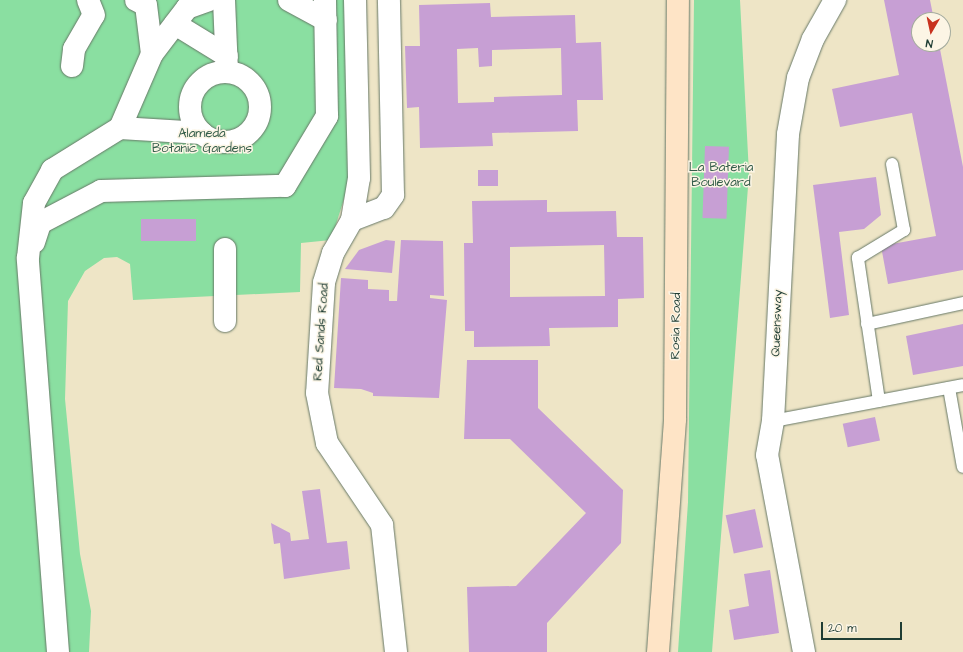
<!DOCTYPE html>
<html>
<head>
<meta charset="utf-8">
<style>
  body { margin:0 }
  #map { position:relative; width:963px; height:652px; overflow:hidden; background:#eee5c6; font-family:"Architects Daughter",sans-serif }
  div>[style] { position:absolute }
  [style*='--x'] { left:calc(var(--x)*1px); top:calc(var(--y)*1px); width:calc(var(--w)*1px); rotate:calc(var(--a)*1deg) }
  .green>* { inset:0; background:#8adfa1 }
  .building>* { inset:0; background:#c79fd4; transform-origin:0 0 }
  .roads { filter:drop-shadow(0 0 1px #677867) drop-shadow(0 0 1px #677867) }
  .lane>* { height:12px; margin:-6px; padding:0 6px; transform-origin:6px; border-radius:6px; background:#fff }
  .street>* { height:22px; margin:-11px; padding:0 11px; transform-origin:11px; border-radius:11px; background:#fff }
  .street>.ring { margin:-11px; padding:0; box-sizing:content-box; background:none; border:22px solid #fff; border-radius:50% }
  .secondary>* { height:22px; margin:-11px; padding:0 11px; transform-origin:11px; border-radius:11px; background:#fee4c6 }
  span { translate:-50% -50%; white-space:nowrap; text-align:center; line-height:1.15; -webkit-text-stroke:3px #fcf5e5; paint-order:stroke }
  .park-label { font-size:13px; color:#345d4a }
  .street-label { font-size:13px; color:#1f3d34 }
  .north { position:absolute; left:911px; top:12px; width:40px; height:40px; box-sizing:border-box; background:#fcf5e5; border:1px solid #a4ab9e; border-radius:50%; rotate:189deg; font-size:11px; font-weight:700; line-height:16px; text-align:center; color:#1f3d34 }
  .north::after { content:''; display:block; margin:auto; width:14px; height:18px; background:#c8321e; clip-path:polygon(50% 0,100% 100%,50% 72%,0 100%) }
  .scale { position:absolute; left:821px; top:622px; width:81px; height:18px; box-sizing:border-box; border:2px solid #1f3d34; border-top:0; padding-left:5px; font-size:12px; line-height:14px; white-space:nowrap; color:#1f3d34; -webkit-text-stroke:3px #fcf5e5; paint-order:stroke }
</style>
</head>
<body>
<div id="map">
  <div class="green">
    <div style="clip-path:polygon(0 0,346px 0,351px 177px,331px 240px,301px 243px,300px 292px,133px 300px,130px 264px,117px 257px,104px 258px,85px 271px,68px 301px,65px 399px,80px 554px,91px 611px,89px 652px,0 652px)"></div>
    <div style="clip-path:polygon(694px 0,740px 0,749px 174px,712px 652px,678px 652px,688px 502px)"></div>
  </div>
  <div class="building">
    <div style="clip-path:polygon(884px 0,930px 0,934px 20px,919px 20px,919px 44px,939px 44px,963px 167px,963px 270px,888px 284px,881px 246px,936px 236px,912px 113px,840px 127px,832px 89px,899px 75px)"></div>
    <div style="clip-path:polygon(evenodd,490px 3px,491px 17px,575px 15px,576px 43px,601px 42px,603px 100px,577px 100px,578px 131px,492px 133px,493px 146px,420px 148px,419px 107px,407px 108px,405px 46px,420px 46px,419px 5px,490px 3px,478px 48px,479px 67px,492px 66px,492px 50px,561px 48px,562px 95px,494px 97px,494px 102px,458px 103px,457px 49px,478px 48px)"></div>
    <div style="left:705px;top:146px;width:24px;height:72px;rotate:2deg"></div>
    <div style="left:478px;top:170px;width:20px;height:16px"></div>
    <div style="clip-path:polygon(876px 177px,881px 215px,864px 229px,839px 232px,849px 315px,830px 318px,813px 185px)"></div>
    <div style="clip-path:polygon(evenodd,547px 200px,547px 212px,616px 211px,617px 237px,643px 237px,644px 298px,618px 299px,618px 327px,549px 328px,550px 346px,474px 347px,474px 331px,465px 331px,464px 243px,473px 243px,472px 201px,547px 200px,604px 245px,605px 296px,510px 297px,510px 247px,604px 245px)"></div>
    <div style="left:141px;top:219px;width:55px;height:22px"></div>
    <div style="clip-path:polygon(386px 240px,395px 241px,392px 273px,345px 269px,359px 250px)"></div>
    <div style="clip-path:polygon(401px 240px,443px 241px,444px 296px,430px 295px,430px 298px,447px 300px,439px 398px,373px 396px,373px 393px,361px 389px,334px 388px,341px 278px,368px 280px,368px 289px,389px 290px,389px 301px,397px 301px)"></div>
    <div style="clip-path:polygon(963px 324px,963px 366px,913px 375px,906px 336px)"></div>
    <div style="clip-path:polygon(467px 360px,538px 360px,538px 408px,623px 490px,621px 543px,547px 623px,547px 652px,469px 652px,467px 587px,516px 586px,586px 513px,510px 439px,464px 439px)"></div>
    <div style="left:875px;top:417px;width:24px;height:33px;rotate:78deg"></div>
    <div style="clip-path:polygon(320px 489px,327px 543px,347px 541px,350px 569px,284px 579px,280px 543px,274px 544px,271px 523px,290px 533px,291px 541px,309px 539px,302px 491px)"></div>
    <div style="left:755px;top:509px;width:39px;height:30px;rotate:78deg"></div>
    <div style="clip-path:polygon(770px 570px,779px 633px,734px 640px,729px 610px,749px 606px,744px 574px)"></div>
  </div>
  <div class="roads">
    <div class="lane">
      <div style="--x:867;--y:324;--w:98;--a:-12.3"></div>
      <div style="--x:949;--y:388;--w:80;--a:80"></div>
      <div style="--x:879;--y:401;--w:145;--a:-98.4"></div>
      <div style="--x:858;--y:258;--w:54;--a:-31.3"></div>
      <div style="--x:904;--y:230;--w:67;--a:-100.3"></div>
      <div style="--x:773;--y:421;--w:193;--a:-10.7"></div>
    </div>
    <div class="street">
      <div style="--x:136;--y:0;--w:11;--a:27"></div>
      <div style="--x:146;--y:5;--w:49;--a:83"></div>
      <div style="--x:224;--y:0;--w:71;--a:87.6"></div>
      <div style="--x:289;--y:0;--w:42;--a:28.4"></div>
      <div style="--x:355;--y:0;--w:178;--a:88.7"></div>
      <div style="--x:359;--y:178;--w:43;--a:99.5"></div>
      <div style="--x:352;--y:220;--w:38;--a:120"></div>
      <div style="--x:333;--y:253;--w:31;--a:107"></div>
      <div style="--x:324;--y:283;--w:110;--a:93.6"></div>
      <div style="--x:317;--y:393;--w:51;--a:78.7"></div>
      <div style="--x:327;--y:443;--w:99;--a:56.1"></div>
      <div style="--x:382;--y:525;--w:128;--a:83.7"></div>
      <div style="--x:175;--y:24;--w:61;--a:31.6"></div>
      <div style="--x:72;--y:66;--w:17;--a:-83"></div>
      <div style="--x:74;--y:49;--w:39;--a:-60"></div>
      <div style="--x:94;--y:15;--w:16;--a:-112"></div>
      <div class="ring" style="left:190px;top:72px;width:48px;height:48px"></div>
      <div style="--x:120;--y:128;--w:82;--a:3.5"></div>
      <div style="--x:352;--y:220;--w:34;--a:-21"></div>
      <div style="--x:384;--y:208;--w:16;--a:-55"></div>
      <div style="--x:393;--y:195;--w:195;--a:-91.2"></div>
      <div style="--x:34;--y:242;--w:20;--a:-72"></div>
      <div style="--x:40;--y:223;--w:69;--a:-27.7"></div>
      <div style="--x:101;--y:191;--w:184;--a:-1.6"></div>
      <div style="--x:285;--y:186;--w:82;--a:-59"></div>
      <div style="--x:327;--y:116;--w:116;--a:-91"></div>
      <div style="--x:225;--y:249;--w:72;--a:90"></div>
      <div style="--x:58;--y:652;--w:395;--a:-94.4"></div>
      <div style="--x:28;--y:258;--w:55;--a:-83.8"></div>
      <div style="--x:34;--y:203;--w:38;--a:-61"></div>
      <div style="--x:52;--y:170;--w:80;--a:-31.7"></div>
      <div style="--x:120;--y:128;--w:81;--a:-66.6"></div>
      <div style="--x:152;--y:54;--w:58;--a:-52.7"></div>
      <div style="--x:187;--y:8;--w:23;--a:-20"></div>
      <div style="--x:804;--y:652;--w:200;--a:-100.6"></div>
      <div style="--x:767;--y:455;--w:35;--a:-80"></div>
      <div style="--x:773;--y:421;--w:287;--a:-87"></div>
      <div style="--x:788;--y:134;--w:57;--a:-79.9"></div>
      <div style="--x:798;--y:78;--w:42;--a:-69"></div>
      <div style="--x:813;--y:39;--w:45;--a:-60.6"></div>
    </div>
    <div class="secondary">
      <div style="--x:658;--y:652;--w:234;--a:-85.8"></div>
      <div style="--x:675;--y:419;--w:419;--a:-89.6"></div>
    </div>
  </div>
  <div class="park-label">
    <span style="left:202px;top:141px">Alameda<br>Botanic Gardens</span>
    <span style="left:721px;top:175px">La Bateria<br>Boulevard</span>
  </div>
  <div class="street-label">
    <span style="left:777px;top:323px;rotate:-88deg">Queensway</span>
    <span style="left:676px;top:326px;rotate:-89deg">Rosia Road</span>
    <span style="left:321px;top:332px;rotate:-86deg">Red Sands Road</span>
  </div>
  <div class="north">N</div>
  <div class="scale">20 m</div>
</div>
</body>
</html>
